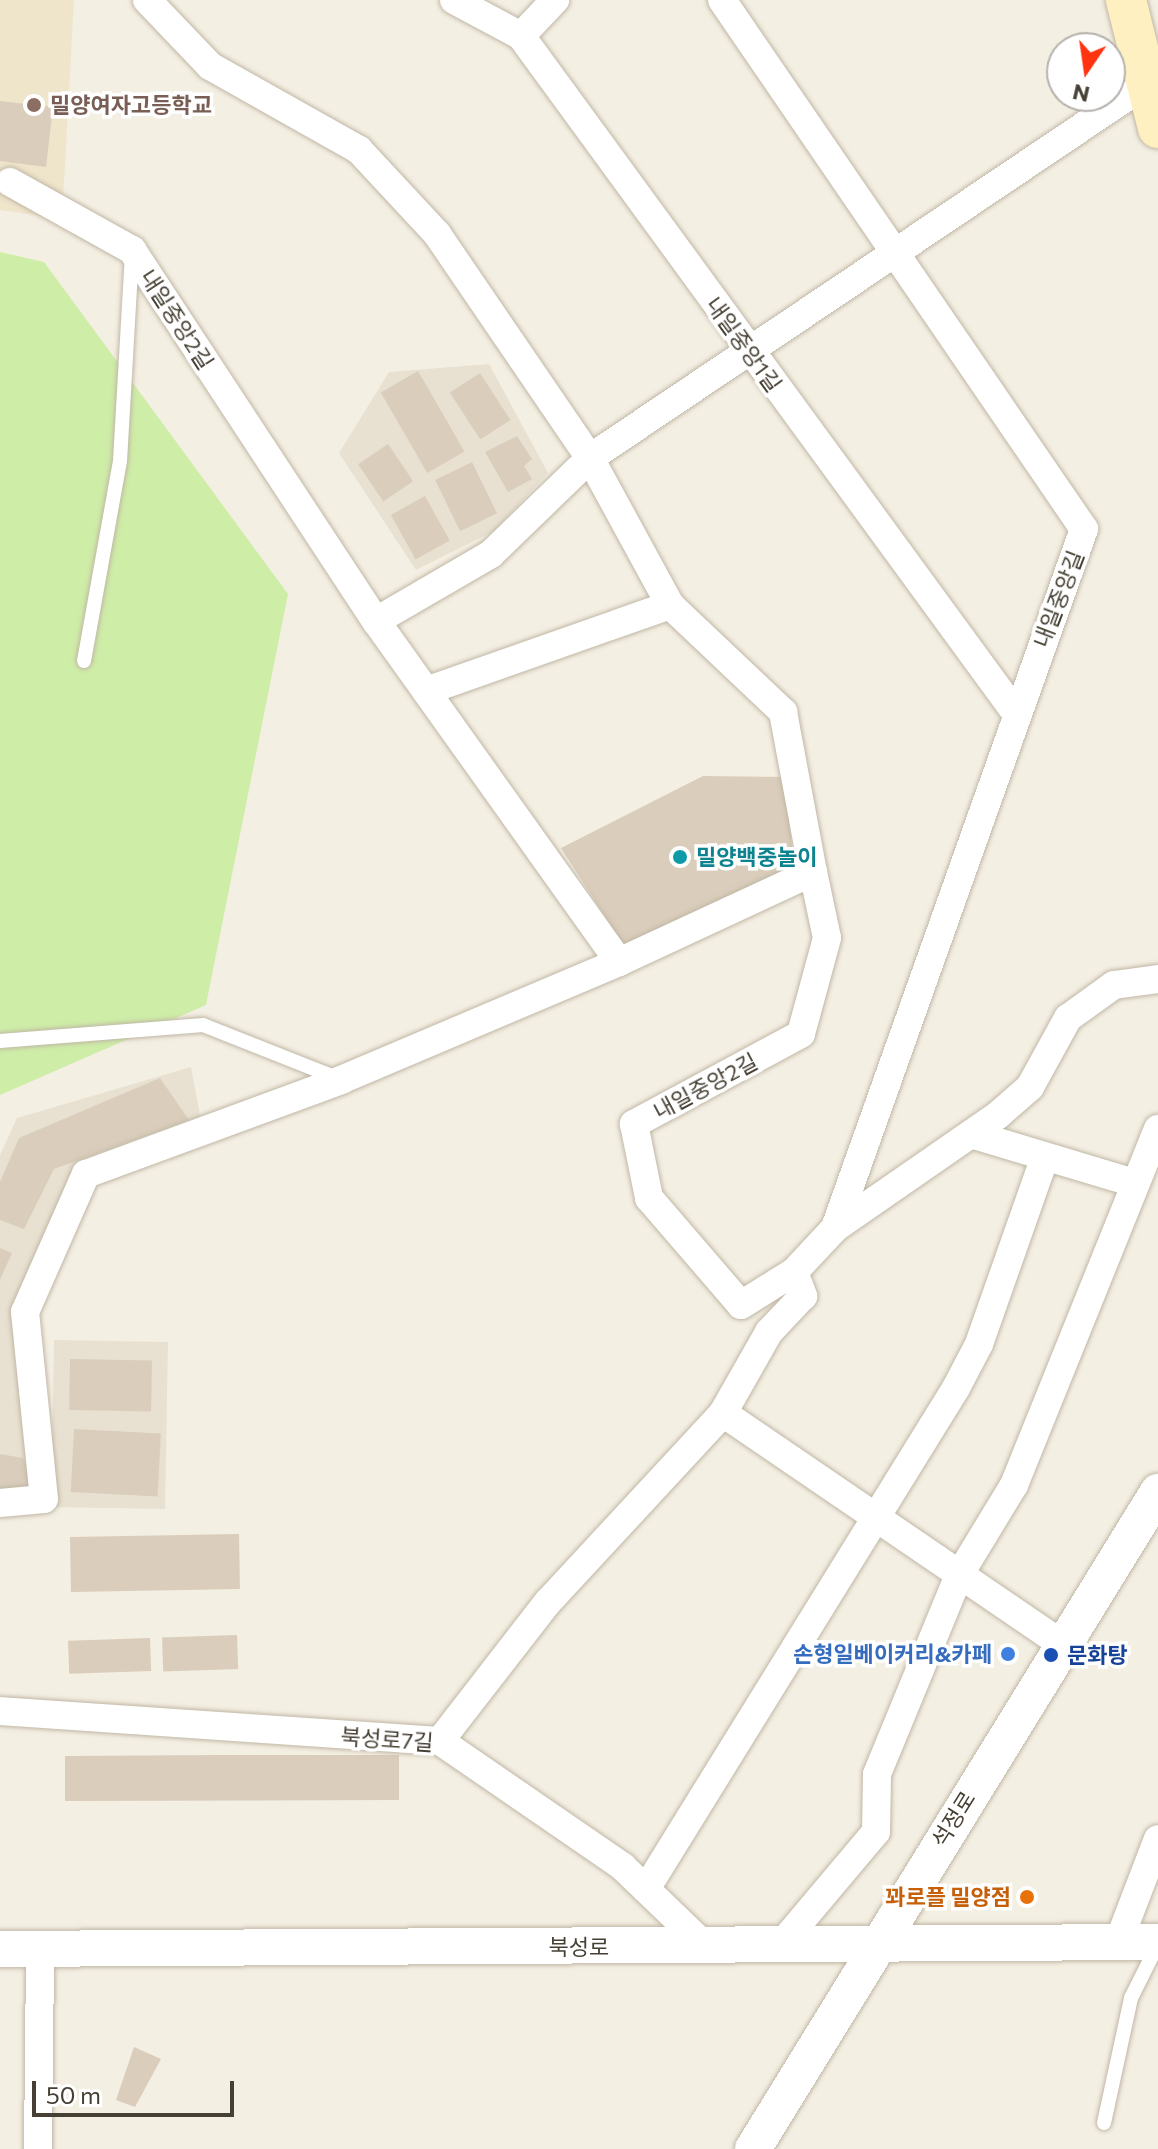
<!DOCTYPE html>
<html>
<head>
<meta charset="utf-8">
<style>
  body { margin:0 }
  #map { position:relative; width:1158px; height:2149px; overflow:hidden; background:#f4efe3; font-family:Commissioner,"Noto Sans KR",sans-serif }
  div>[style] { position:absolute }
  [style*='--x'] { left:calc(var(--x)*1px); top:calc(var(--y)*1px); width:calc(var(--w)*1px); rotate:calc(var(--a)*1deg) }
  .residential>* { inset:0; background:#e8e1d1; transform-origin:0 0 }
  .education>* { inset:0; background:#efe5cb }
  .green>* { inset:0; background:#ceeda7 }
  .building>* { inset:0; background:#dacdbb; transform-origin:0 0 }
  .roads { filter:drop-shadow(0 0 2px #c0b7a5) drop-shadow(0 0 2px #c0b7a5) }
  .service>* { height:14px; margin:-7px; padding:0 7px; transform-origin:7px; border-radius:7px; background:#fff }
  .minor>* { height:28px; margin:-14px; padding:0 14px; transform-origin:14px; border-radius:14px; background:#fff }
  .tertiary>* { height:36px; margin:-18px; padding:0 18px; transform-origin:18px; border-radius:18px; background:#fff }
  .secondary>* { height:40px; margin:-20px; padding:0 20px; transform-origin:20px; border-radius:20px; background:#fff0c2 }
  .dots>* { width:22px; height:22px; translate:-50% -50%; box-sizing:border-box; border:4px solid #fff; border-radius:50% }
  span { translate:-50% -50%; white-space:nowrap; text-align:center; line-height:1.15; -webkit-text-stroke:7px #fff; paint-order:stroke }
  .education-label { font-size:22px; color:#785e54; font-weight:700 }
  .left { translate:0 -50%; text-align:left }
  .street-label { font-size:22px; color:#463f33 }
  .culture-label { font-size:22px; color:#0d838f; font-weight:700 }
  .shop-label { font-size:22px; color:#366cbe; font-weight:700 }
  .right { translate:-100% -50%; text-align:right }
  .transit-label { font-size:22px; color:#164399; font-weight:700 }
  .food-label { font-size:22px; color:#c56008; font-weight:700 }
  .north { position:absolute; left:1046px; top:32px; width:80px; height:80px; box-sizing:border-box; background:#fff; border:2px solid #b5b2ad; border-radius:50%; rotate:193deg; font-size:22px; font-weight:700; line-height:32px; text-align:center; color:#463f33 }
  .north::after { content:''; display:block; margin:auto; width:28px; height:36px; background:#ff330f; clip-path:polygon(50% 0,100% 100%,50% 72%,0 100%) }
  .scale { position:absolute; left:32px; top:2081px; width:202px; height:36px; box-sizing:border-box; border:4px solid #463f33; border-top:0; padding-left:10px; font-size:24px; line-height:28px; white-space:nowrap; color:#463f33; -webkit-text-stroke:6px #fff; paint-order:stroke }
</style>
</head>
<body>
<div id="map">
  <div class="residential">
    <div style="clip-path:polygon(489px 364px,548px 473px,494px 531px,416px 570px,339px 453px,389px 372px)"></div>
    <div style="clip-path:polygon(191px 1067px,201px 1121px,86px 1174px,25px 1312px,44px 1499px,0 1513px,0 1155px,17px 1118px)"></div>
    <div style="left:54px;top:1340px;width:114px;height:167px;rotate:1deg"></div>
  </div>
  <div class="education">
    <div style="clip-path:polygon(0 0,74px 0,62px 219px,0 210px)"></div>
  </div>
  <div class="green">
    <div style="clip-path:polygon(0 252px,44px 262px,288px 594px,206px 1005px,0 1095px)"></div>
  </div>
  <div class="building">
    <div style="clip-path:polygon(0 101px,53px 107px,46px 167px,0 161px)"></div>
    <div style="left:418px;top:371px;width:93px;height:43px;rotate:60deg"></div>
    <div style="left:480px;top:373px;width:56px;height:36px;rotate:57deg"></div>
    <div style="clip-path:polygon(517px 436px,532px 459px,524px 466px,532px 479px,508px 492px,485px 452px)"></div>
    <div style="left:388px;top:444px;width:45px;height:36px;rotate:56deg"></div>
    <div style="left:472px;top:462px;width:57px;height:41px;rotate:64deg"></div>
    <div style="left:425px;top:496px;width:51px;height:39px;rotate:61deg"></div>
    <div style="clip-path:polygon(703px 776px,785px 777px,794px 866px,624px 946px,561px 848px)"></div>
    <div style="clip-path:polygon(160px 1078px,189px 1120px,54px 1169px,24px 1229px,0 1220px,0 1182px,19px 1138px)"></div>
    <div style="clip-path:polygon(0 1248px,12px 1253px,0 1280px)"></div>
    <div style="left:70px;top:1359px;width:82px;height:51px;rotate:1deg"></div>
    <div style="left:74px;top:1429px;width:87px;height:63px;rotate:3deg"></div>
    <div style="clip-path:polygon(0 1454px,23px 1458px,34px 1485px,11px 1496px,0 1493px)"></div>
    <div style="left:239px;top:1534px;width:55px;height:169px;rotate:89deg"></div>
    <div style="left:237px;top:1635px;width:34px;height:75px;rotate:88deg"></div>
    <div style="left:150px;top:1638px;width:33px;height:82px;rotate:88deg"></div>
    <div style="clip-path:polygon(217px 1755px,399px 1755px,399px 1800px,65px 1801px,65px 1756px)"></div>
    <div style="clip-path:polygon(134px 2047px,161px 2059px,135px 2107px,116px 2100px)"></div>
  </div>
  <div class="roads">
    <div class="service">
      <div style="--x:84;--y:661;--w:203;--a:-79.8"></div>
      <div style="--x:120;--y:461;--w:206;--a:-86.7"></div>
      <div style="--x:0;--y:1041;--w:204;--a:-4.5"></div>
      <div style="--x:203;--y:1025;--w:144;--a:21.6"></div>
      <div style="--x:1104;--y:2123;--w:128;--a:-77.8"></div>
      <div style="--x:1131;--y:1998;--w:60;--a:-63.4"></div>
    </div>
    <div class="minor">
      <div style="--x:147;--y:0;--w:91;--a:46.3"></div>
      <div style="--x:210;--y:66;--w:171;--a:29.4"></div>
      <div style="--x:359;--y:150;--w:115;--a:47.1"></div>
      <div style="--x:437;--y:234;--w:271;--a:55.7"></div>
      <div style="--x:590;--y:458;--w:167;--a:61.4"></div>
      <div style="--x:454;--y:0;--w:76;--a:28.2"></div>
      <div style="--x:521;--y:36;--w:837;--a:53.84"></div>
      <div style="--x:722;--y:0;--w:641;--a:55.62"></div>
      <div style="--x:1084;--y:529;--w:742;--a:109.61"></div>
      <div style="--x:521;--y:36;--w:50;--a:-46.6"></div>
      <div style="--x:10;--y:182;--w:140;--a:29.1"></div>
      <div style="--x:132;--y:250;--w:444;--a:56.7"></div>
      <div style="--x:376;--y:621;--w:419;--a:54.5"></div>
      <div style="--x:619;--y:962;--w:214;--a:-24.9"></div>
      <div style="--x:813;--y:872;--w:67;--a:78"></div>
      <div style="--x:827;--y:938;--w:99;--a:105.2"></div>
      <div style="--x:801;--y:1034;--w:190;--a:151.7"></div>
      <div style="--x:634;--y:1124;--w:76;--a:78.5"></div>
      <div style="--x:649;--y:1198;--w:141;--a:49.3"></div>
      <div style="--x:741;--y:1305;--w:62;--a:-31.9"></div>
      <div style="--x:794;--y:1272;--w:60;--a:-47"></div>
      <div style="--x:835;--y:1228;--w:198;--a:-34.7"></div>
      <div style="--x:998;--y:1115;--w:43;--a:-41.2"></div>
      <div style="--x:1030;--y:1087;--w:79;--a:-61.2"></div>
      <div style="--x:1068;--y:1018;--w:57;--a:-35.7"></div>
      <div style="--x:1114;--y:985;--w:44;--a:-7.8"></div>
      <div style="--x:376;--y:621;--w:133;--a:-30.2"></div>
      <div style="--x:491;--y:554;--w:138;--a:-44.1"></div>
      <div style="--x:590;--y:458;--w:674;--a:-33.93"></div>
      <div style="--x:426;--y:691;--w:259;--a:-19.4"></div>
      <div style="--x:670;--y:605;--w:156;--a:43.4"></div>
      <div style="--x:783;--y:712;--w:163;--a:79.4"></div>
      <div style="--x:971;--y:1134;--w:170;--a:16.7"></div>
      <div style="--x:794;--y:1272;--w:26;--a:69"></div>
      <div style="--x:803;--y:1296;--w:50;--a:133.4"></div>
      <div style="--x:769;--y:1332;--w:93;--a:119.6"></div>
      <div style="--x:723;--y:1413;--w:410;--a:34.3"></div>
      <div style="--x:0;--y:1503;--w:44;--a:-5.2"></div>
      <div style="--x:44;--y:1499;--w:188;--a:-95.8"></div>
      <div style="--x:25;--y:1312;--w:151;--a:-66.2"></div>
      <div style="--x:86;--y:1174;--w:272;--a:-20.2"></div>
      <div style="--x:341;--y:1080;--w:302;--a:-23"></div>
      <div style="--x:0;--y:1711;--w:441;--a:3.9"></div>
      <div style="--x:440;--y:1741;--w:222;--a:34.5"></div>
      <div style="--x:623;--y:1867;--w:114;--a:43.9"></div>
      <div style="--x:440;--y:1741;--w:176;--a:-52.2"></div>
      <div style="--x:548;--y:1602;--w:258;--a:-47.2"></div>
      <div style="--x:646;--y:1889;--w:589;--a:-58.25"></div>
      <div style="--x:956;--y:1388;--w:50;--a:-62.4"></div>
      <div style="--x:979;--y:1344;--w:198;--a:-70.6"></div>
      <div style="--x:1118;--y:1943;--w:111;--a:-69"></div>
      <div style="--x:779;--y:1947;--w:150;--a:-49.9"></div>
      <div style="--x:876;--y:1832;--w:58;--a:-89"></div>
      <div style="--x:877;--y:1774;--w:213;--a:-67.6"></div>
      <div style="--x:958;--y:1577;--w:108;--a:-58.7"></div>
      <div style="--x:1014;--y:1485;--w:384;--a:-68"></div>
      <div style="--x:38;--y:2149;--w:200;--a:-89.4"></div>
    </div>
    <div class="tertiary">
      <div style="--x:0;--y:1949;--w:1158;--a:-0.35"></div>
      <div style="--x:753;--y:2149;--w:772;--a:-58.35"></div>
    </div>
    <div class="secondary">
      <div style="--x:1126;--y:0;--w:132;--a:76"></div>
    </div>
  </div>
  <div class="dots">
    <div style="left:34px;top:105px;background:#8d6e63"></div>
    <div style="left:680px;top:857px;background:#0f9aa8"></div>
    <div style="left:1008px;top:1654px;background:#3f7fe0"></div>
    <div style="left:1051px;top:1655px;background:#1a4fb4"></div>
    <div style="left:1027px;top:1897px;background:#e8710a"></div>
  </div>
  <div class="education-label">
    <span class="left" style="left:50px;top:105px">밀양여자고등학교</span>
  </div>
  <div class="street-label">
    <span style="left:177px;top:319px;rotate:57deg">내일중앙2길</span>
    <span style="left:744px;top:344px;rotate:54deg">내일중앙1길</span>
    <span style="left:1058px;top:599px;rotate:-69deg">내일중앙길</span>
    <span style="left:705px;top:1086px;rotate:-28deg">내일중앙2길</span>
    <span style="left:387px;top:1739px;rotate:4deg">북성로7길</span>
    <span style="left:953px;top:1819px;rotate:-58deg">석정로</span>
    <span style="left:579px;top:1947px">북성로</span>
  </div>
  <div class="culture-label">
    <span class="left" style="left:696px;top:857px">밀양백중놀이</span>
  </div>
  <div class="shop-label">
    <span class="right" style="left:992px;top:1654px">손형일베이커리&amp;카페</span>
  </div>
  <div class="transit-label">
    <span class="left" style="left:1067px;top:1655px">문화탕</span>
  </div>
  <div class="food-label">
    <span class="right" style="left:1011px;top:1897px">꽈로플 밀양점</span>
  </div>
  <div class="north">N</div>
  <div class="scale">50 m</div>
</div>
</body>
</html>
